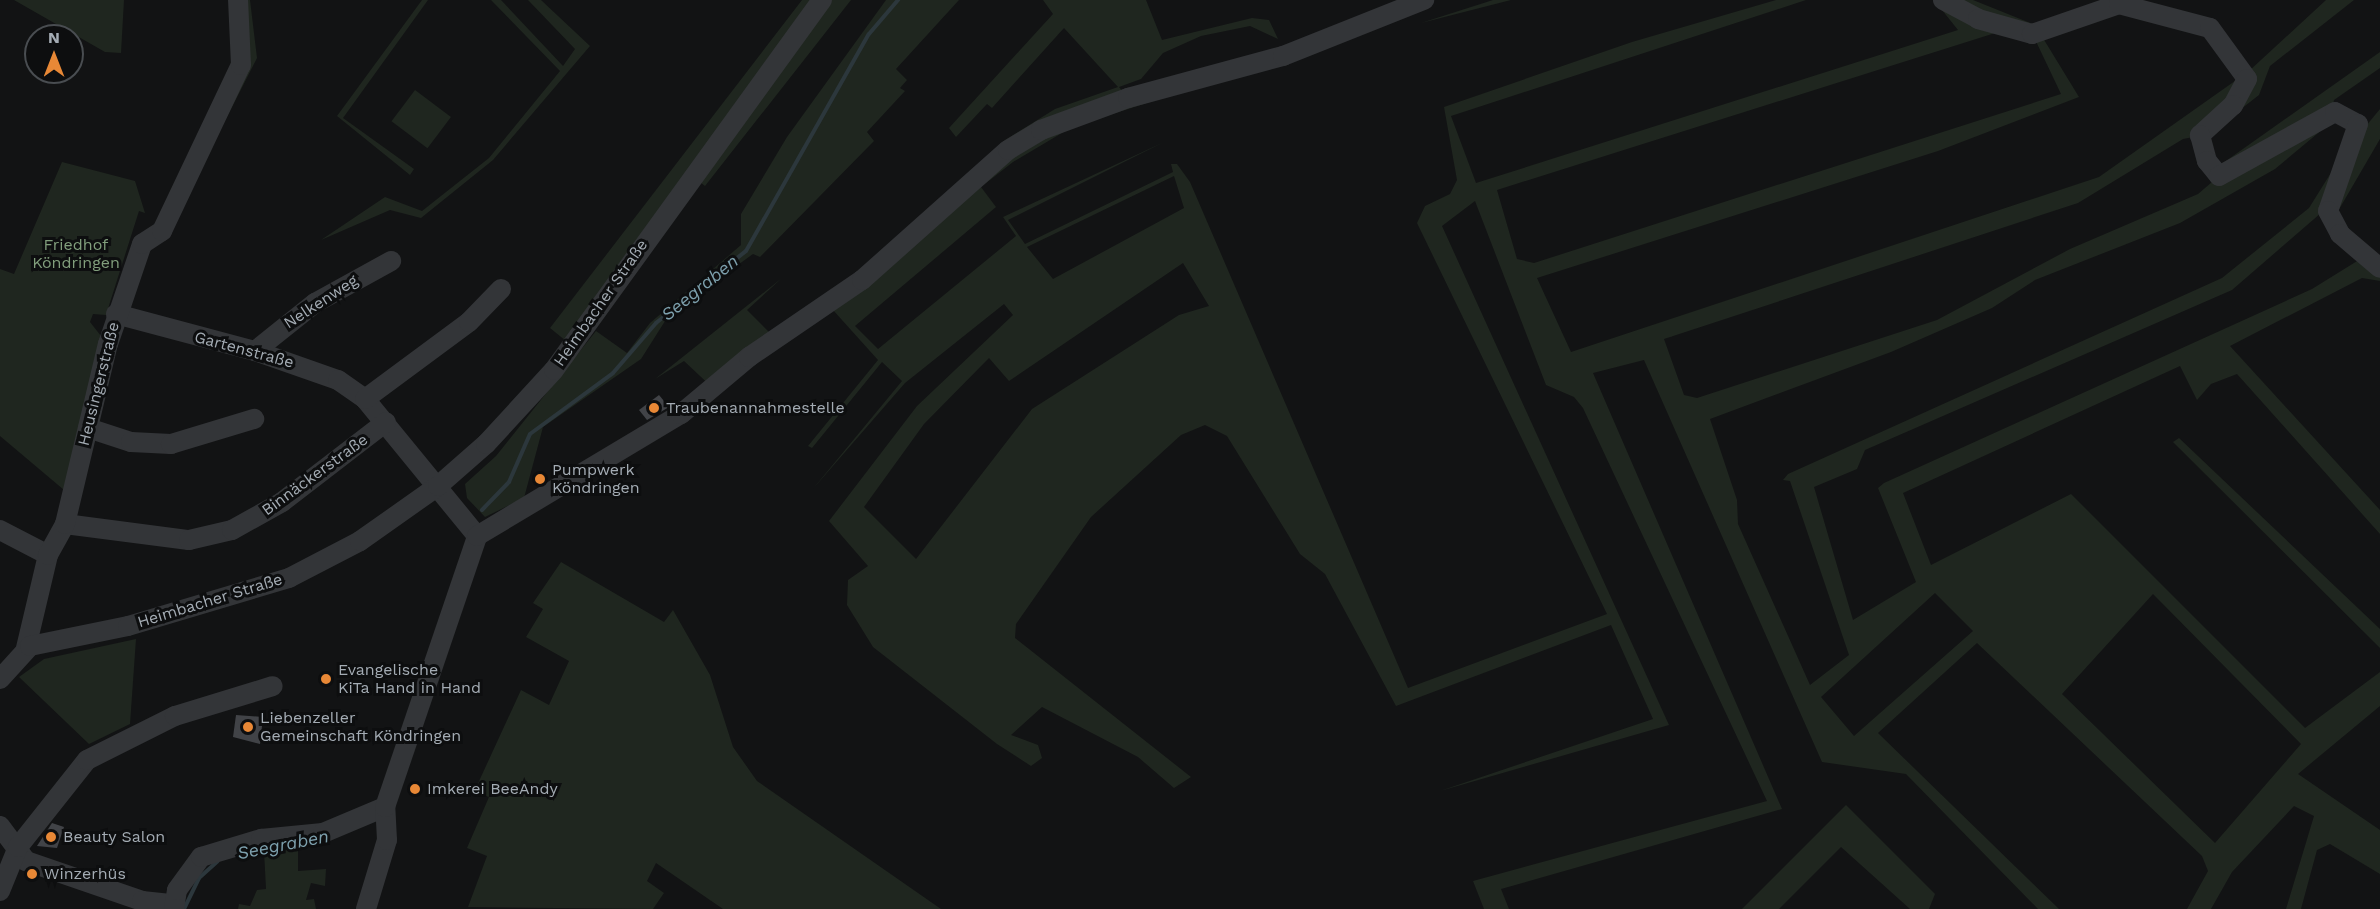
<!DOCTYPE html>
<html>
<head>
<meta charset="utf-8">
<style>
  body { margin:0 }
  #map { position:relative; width:2380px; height:909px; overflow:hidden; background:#121314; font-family:"Work Sans",sans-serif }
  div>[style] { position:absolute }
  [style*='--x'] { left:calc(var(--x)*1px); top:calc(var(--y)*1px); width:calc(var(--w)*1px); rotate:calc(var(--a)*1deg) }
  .green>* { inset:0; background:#1f261f; transform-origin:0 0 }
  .stream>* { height:4px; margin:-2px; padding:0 2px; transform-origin:2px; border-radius:2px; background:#2c373c }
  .building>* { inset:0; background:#414347 }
  .minor>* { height:20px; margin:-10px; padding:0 10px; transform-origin:10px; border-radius:10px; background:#333538 }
  .dots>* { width:16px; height:16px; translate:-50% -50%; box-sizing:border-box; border:3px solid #0d0e0f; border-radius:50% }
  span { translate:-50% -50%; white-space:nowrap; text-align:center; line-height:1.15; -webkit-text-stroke:6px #0d0e0f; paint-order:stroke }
  .park-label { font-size:16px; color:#819e7c }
  .street-label { font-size:16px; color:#a4acb4 }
  .poi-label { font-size:16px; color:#a4acb4 }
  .left { translate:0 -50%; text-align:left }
  .water-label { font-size:18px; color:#7da0ad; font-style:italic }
  .north { position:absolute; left:24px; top:24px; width:60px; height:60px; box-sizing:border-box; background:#0d0e0f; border:2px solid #494d51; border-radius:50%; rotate:0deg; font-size:16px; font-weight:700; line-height:24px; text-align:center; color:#a4acb4 }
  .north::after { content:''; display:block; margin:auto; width:21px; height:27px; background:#e88836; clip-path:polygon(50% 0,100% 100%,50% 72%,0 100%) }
</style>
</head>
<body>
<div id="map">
  <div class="green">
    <div style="clip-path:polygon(14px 0,124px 0,121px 53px,105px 52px)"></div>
    <div style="clip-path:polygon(238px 0,250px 0,257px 58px,208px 154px,234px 85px)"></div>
    <div style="clip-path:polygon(422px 0,428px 0,343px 118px,414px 169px,410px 175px,337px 116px)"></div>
    <div style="clip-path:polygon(491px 0,501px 0,563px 66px,575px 49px,528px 0,541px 0,590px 46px,493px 160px,421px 218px,390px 210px,321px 240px,385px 197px,422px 211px,489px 158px,560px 71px)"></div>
    <div style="clip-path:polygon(802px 0,851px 0,705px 186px,687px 172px,566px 341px,550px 328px)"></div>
    <div style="clip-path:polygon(886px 0,959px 0,896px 69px,907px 80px,900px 88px,905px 91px,867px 132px,874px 141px,760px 257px,753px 254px,691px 299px,667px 318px,641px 359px,543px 427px,524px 498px,485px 517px,467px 498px,465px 484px,496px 456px,596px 331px,627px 353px,650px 323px,741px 245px,741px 214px,787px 137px)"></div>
    <div style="clip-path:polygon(evenodd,1043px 0,1146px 0,1162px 40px,1252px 18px,1269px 20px,1278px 39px,1250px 26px,1201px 36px,1163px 53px,1141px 79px,1119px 87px,1128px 98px,1150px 102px,1072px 127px,1013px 162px,981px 187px,996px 207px,855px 326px,878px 349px,1016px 236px,1003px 217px,1164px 142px,1008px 220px,1025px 244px,1173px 172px,1171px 164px,1177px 164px,1190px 182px,1408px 688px,1607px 614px,1417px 223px,1425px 206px,1450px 194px,1457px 180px,1444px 107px,1632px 42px,1776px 0,1806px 0,1451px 116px,1476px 183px,1958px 30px,1934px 0,1973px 0,2035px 25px,2079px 97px,1938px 151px,1537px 278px,1571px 352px,2099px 177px,2249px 71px,2326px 0,2354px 0,2270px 66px,2259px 95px,2209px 134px,2183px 139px,2078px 203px,1664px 339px,1684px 395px,1697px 398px,1937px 320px,2070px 249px,2198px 194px,2219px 176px,2216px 168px,2380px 52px,2380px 68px,2334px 100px,2329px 124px,2275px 169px,2180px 223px,2035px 280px,1992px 308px,1891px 352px,1710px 419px,1737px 500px,1738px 524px,1810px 685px,1849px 655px,1790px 481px,1783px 480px,1788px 474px,2222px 278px,2309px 208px,2342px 155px,2380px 109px,2380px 139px,2334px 218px,2321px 213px,2232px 290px,1865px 450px,1857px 469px,1814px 487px,1853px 620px,1916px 582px,1878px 488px,1884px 483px,2312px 289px,2362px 258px,2380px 269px,2380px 281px,2362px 278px,2230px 346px,2380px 510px,2380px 534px,2237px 374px,2211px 384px,2197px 400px,2180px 366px,1903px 493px,1931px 565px,2071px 494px,2305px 728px,2380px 672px,2380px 706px,2298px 774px,2380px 830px,2380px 874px,2330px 844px,2317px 850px,2301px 909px,2286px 909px,2314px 816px,2294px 806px,2232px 872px,2211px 909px,2187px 909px,2208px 871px,2202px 856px,1977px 643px,1878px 733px,2059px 909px,2038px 909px,1906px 774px,1822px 762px,1644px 360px,1593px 373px,1782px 809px,1501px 889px,1509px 909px,1484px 909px,1473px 881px,1767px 801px,1583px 408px,1574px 397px,1546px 385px,1475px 201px,1442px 226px,1669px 725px,1440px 791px,1653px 719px,1611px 625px,1396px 706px,1325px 574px,1300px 554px,1227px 436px,1205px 425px,1181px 435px,1091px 517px,1016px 624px,1015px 638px,1191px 777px,1174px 788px,1138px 757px,1042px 707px,1011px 735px,1038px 745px,1042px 758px,1031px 766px,997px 744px,873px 647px,847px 605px,848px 580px,868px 566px,829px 521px,917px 406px,1013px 315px,1004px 304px,905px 383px,812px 490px,902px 381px,882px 362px,812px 448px,808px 446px,878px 360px,833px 310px,716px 391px,684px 361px,655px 379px,782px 278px,747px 310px,773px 336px,858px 275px,1005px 140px,1055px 109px,1118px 87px,1064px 28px,992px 108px,987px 104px,956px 137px,949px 128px,1053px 14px,1043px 0,2011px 28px,2032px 33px,2061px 94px,1534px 263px,1517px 259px,1497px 190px,2011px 28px,1043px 0,1174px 176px,1184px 208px,1053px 279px,1027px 247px,1174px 176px,1043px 0,1183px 263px,1209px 306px,1179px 315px,1032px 409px,916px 559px,864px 507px,924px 424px,989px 358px,1009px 381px,1183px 263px,1043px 0,1935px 593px,1973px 631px,1854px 736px,1821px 697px,1935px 593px,1043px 0,2153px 594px,2301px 744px,2215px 843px,2062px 694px,2153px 594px)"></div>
    <div style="clip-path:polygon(1493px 0,1511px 0,1421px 23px)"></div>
    <div style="left:415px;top:90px;width:45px;height:39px;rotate:37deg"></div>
    <div style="clip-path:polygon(62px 162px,135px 181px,145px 213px,139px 211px,106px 315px,93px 314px,90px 322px,101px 336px,64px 490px,0 436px,0 269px,14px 274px)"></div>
    <div style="clip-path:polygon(2179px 438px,2380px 629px,2380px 648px,2173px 442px)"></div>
    <div style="clip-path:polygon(561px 562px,664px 622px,673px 610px,710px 675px,733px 747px,757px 781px,941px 909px,723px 909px,656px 863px,647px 881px,664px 893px,653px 909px,468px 907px,487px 856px,467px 848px,489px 797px,474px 792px,521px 690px,549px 705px,569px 661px,526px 637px,543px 609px,533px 603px)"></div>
    <div style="clip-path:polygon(136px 639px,130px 724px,89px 744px,19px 677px,44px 659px)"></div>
    <div style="clip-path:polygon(1846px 805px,1935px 894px,1929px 909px,1910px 909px,1841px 847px,1779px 909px,1742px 909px)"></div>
    <div style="clip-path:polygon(298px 849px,298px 871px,326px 869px,325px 886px,311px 883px,306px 900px,314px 899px,316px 909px,238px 909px,239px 904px,250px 906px,257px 890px,266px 889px,264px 851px)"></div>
  </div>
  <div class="stream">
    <div style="--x:482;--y:510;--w:39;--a:-46"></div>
    <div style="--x:509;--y:482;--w:52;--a:-66.4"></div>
    <div style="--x:530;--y:434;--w:103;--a:-36.3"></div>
    <div style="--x:613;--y:373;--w:66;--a:-49.3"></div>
    <div style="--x:656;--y:323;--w:115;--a:-38.7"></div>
    <div style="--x:746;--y:251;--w:249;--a:-60.5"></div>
    <div style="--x:869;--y:34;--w:45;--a:-49.5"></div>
    <div style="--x:184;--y:909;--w:34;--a:-64"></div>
    <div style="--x:199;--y:878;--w:25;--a:-42"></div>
  </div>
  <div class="building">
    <div style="clip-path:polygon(659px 395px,669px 407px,647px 420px,639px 410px)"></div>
    <div style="clip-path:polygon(236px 715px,263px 717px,260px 744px,233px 737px)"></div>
    <div style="clip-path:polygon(52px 823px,64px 827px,57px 848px,37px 846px)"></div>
  </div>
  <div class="minor">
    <div style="--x:1943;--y:0;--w:40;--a:28"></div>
    <div style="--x:1978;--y:19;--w:56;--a:15.5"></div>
    <div style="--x:2032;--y:34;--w:92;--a:-19"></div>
    <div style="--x:2119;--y:4;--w:94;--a:14.8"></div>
    <div style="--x:2210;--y:28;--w:63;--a:54"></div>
    <div style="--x:2247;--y:79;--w:30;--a:118"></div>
    <div style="--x:2233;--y:105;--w:45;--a:137.7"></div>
    <div style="--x:2200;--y:135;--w:27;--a:75"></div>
    <div style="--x:2207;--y:161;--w:19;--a:51"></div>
    <div style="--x:2219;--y:176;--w:132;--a:-28.9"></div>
    <div style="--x:2335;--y:112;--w:26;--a:28"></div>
    <div style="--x:2358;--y:124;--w:92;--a:109"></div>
    <div style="--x:2328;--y:211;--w:26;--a:62"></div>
    <div style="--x:2340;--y:234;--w:52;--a:40.4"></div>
    <div style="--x:116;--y:314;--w:144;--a:14.9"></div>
    <div style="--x:255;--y:351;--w:88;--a:19.3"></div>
    <div style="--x:338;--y:380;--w:33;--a:35"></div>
    <div style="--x:365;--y:399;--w:177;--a:50.7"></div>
    <div style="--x:255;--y:351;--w:77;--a:-38.7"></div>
    <div style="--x:315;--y:303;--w:87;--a:-28.9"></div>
    <div style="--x:365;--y:399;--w:129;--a:-36.5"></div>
    <div style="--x:469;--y:322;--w:46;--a:-45.9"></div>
    <div style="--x:88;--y:428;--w:45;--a:18"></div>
    <div style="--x:131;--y:442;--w:40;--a:2.9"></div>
    <div style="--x:171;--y:444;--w:87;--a:-16.8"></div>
    <div style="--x:65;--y:524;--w:125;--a:7.4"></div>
    <div style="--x:189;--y:540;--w:44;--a:-13.1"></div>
    <div style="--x:232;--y:530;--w:57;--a:-29.2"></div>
    <div style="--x:282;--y:502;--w:131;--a:-37.6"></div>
    <div style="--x:0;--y:530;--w:54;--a:27.5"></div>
    <div style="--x:26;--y:648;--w:96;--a:-76.7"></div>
    <div style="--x:48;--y:555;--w:35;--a:-61"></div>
    <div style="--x:65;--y:524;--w:185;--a:-76.6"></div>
    <div style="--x:108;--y:344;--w:106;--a:-71.2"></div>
    <div style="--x:142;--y:244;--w:24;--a:-33"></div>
    <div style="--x:162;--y:231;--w:184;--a:-64.6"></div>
    <div style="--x:241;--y:65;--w:65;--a:-92.6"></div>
    <div style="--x:0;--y:679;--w:45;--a:-47.7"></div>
    <div style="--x:30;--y:646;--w:100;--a:-11.5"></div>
    <div style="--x:128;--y:626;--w:168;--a:-16.6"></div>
    <div style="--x:289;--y:578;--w:80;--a:-27.5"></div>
    <div style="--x:360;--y:541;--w:95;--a:-35.2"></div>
    <div style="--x:438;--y:486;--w:64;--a:-41.2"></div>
    <div style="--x:486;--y:444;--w:100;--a:-47.4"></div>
    <div style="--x:554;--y:370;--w:457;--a:-54.1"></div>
    <div style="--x:0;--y:826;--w:44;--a:53.4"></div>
    <div style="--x:26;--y:861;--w:123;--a:19"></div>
    <div style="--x:142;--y:901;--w:31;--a:6"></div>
    <div style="--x:0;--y:891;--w:48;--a:-67.8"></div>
    <div style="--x:18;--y:847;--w:111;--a:-51.6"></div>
    <div style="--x:87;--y:760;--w:98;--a:-26.6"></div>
    <div style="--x:175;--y:716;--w:102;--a:-17"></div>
    <div style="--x:174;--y:909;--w:19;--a:-81"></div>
    <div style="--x:177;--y:890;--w:41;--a:-54"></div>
    <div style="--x:201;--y:857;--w:63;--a:-16.7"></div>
    <div style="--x:261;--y:839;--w:62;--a:-5.5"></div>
    <div style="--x:323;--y:833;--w:67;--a:-22.8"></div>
    <div style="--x:366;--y:909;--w:72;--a:-73.1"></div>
    <div style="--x:387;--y:840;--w:33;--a:-93"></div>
    <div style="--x:385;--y:807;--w:286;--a:-71.2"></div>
    <div style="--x:477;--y:536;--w:238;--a:-30.9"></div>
    <div style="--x:681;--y:414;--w:89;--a:-40"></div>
    <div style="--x:749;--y:357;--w:137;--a:-34.3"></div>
    <div style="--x:862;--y:280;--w:195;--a:-41.7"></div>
    <div style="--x:1008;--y:150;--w:39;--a:-31"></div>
    <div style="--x:1041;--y:130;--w:93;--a:-20.2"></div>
    <div style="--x:1128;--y:98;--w:161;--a:-15.2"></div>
    <div style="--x:1283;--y:56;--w:152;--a:-21.7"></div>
  </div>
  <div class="dots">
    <div style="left:654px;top:408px;background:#e88836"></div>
    <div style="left:540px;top:479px;background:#e88836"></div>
    <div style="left:326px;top:679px;background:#e88836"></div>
    <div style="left:248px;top:727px;background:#e88836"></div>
    <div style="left:415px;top:789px;background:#e88836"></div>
    <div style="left:51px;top:837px;background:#e88836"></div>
    <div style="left:32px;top:874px;background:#e88836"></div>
  </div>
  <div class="park-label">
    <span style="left:76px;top:254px">Friedhof<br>Köndringen</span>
  </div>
  <div class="street-label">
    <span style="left:321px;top:302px;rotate:-33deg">Nelkenweg</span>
    <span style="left:601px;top:303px;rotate:-55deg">Heimbacher Straße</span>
    <span style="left:244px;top:350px;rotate:15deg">Gartenstraße</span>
    <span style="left:99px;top:384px;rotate:-76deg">Heusingerstraße</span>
    <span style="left:315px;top:475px;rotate:-36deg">Binnäckerstraße</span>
    <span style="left:210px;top:601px;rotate:-17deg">Heimbacher Straße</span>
  </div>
  <div class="poi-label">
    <span class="left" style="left:666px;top:408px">Traubenannahmestelle</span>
    <span class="left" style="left:552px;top:479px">Pumpwerk<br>Köndringen</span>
    <span class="left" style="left:338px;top:679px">Evangelische<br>KiTa Hand in Hand</span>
    <span class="left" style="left:260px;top:727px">Liebenzeller<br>Gemeinschaft Köndringen</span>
    <span class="left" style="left:427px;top:789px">Imkerei BeeAndy</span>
    <span class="left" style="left:63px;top:837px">Beauty Salon</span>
    <span class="left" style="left:44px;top:874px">Winzerhüs</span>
  </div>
  <div class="water-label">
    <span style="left:700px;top:288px;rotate:-39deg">Seegraben</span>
    <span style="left:283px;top:845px;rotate:-11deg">Seegraben</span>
  </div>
  <div class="north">N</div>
</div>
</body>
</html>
